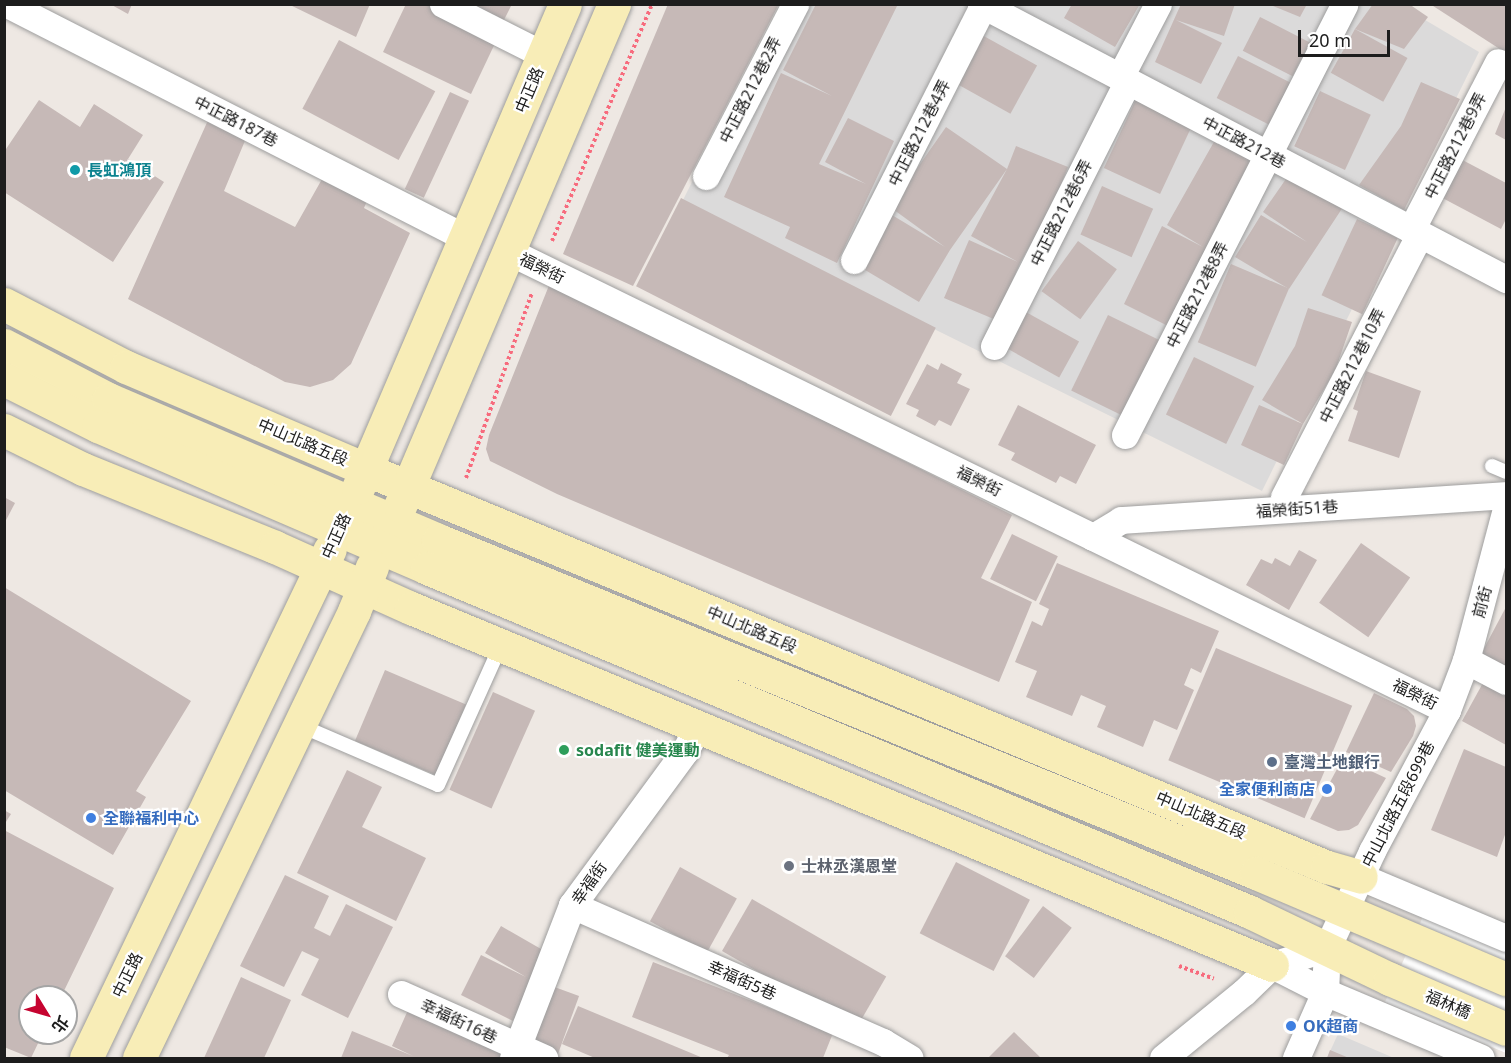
<!DOCTYPE html>
<html>
<head>
<meta charset="utf-8">
<style>
  body { margin:0 }
  #map { position:relative; width:1511px; height:1063px; overflow:hidden; background:#eee8e3; font-family:"Noto Sans","Noto Sans TC",sans-serif }
  div>[style] { position:absolute }
  [style*='--x'] { left:calc(var(--x)*1px); top:calc(var(--y)*1px); width:calc(var(--w)*1px); rotate:calc(var(--a)*1deg) }
  .residential>* { inset:0; background:#dbdada }
  .pier>* { inset:0; background:#fff }
  .building>* { inset:0; background:#c6b9b7; transform-origin:0 0 }
  .path>* { height:4px; margin-top:-2px; transform-origin:0; background:repeating-linear-gradient(90deg,#f76b7d 0 3px,transparent 0 6px) }
  .roads { filter:drop-shadow(0 0 2px #9e9e9e) drop-shadow(0 0 2px #9e9e9e) }
  .service>* { height:14px; margin:-7px; padding:0 7px; transform-origin:7px; border-radius:7px; background:#fff }
  .minor>* { height:27px; margin:-13.5px; padding:0 13.5px; transform-origin:13.5px; border-radius:13.5px; background:#fff }
  .secondary>* { height:33px; margin:-16.5px; padding:0 16.5px; transform-origin:16.5px; border-radius:16.5px; background:#f8edb7 }
  .dots>* { width:16px; height:16px; translate:-50% -50%; box-sizing:border-box; border:3px solid #fff; border-radius:50% }
  span { translate:-50% -50%; white-space:nowrap; text-align:center; line-height:1.15; -webkit-text-stroke:4.5px #fff; paint-order:stroke }
  .street-label { font-size:16px; color:#1d1d1d }
  .culture-label { font-size:16px; color:#0d838f; font-weight:700 }
  .left { translate:0 -50%; text-align:left }
  .leisure-label { font-size:16px; color:#27864d; font-weight:700 }
  .service-label { font-size:16px; color:#4e5e75; font-weight:700 }
  .shop-label { font-size:16px; color:#366cbe; font-weight:700 }
  .right { translate:-100% -50%; text-align:right }
  .worship-label { font-size:16px; color:#5b616d; font-weight:700 }
  .frame { position:absolute; inset:0; border:6px solid #1d1d1d; pointer-events:none }
  .north { position:absolute; left:18px; top:985px; width:60px; height:60px; box-sizing:border-box; background:#fff; border:2px solid #a5a5a5; border-radius:50%; rotate:127deg; font-size:16px; font-weight:700; line-height:24px; text-align:center; color:#1d1d1d }
  .north::after { content:''; display:block; margin:auto; width:21px; height:27px; background:#c60430; clip-path:polygon(50% 0,100% 100%,50% 72%,0 100%) }
  .scale { position:absolute; left:1298px; top:30px; width:92px; height:27px; box-sizing:border-box; border:3px solid #1d1d1d; border-top:0; padding-left:8px; font-size:18px; line-height:21px; white-space:nowrap; color:#1d1d1d; -webkit-text-stroke:4px #fff; paint-order:stroke }
</style>
</head>
<body>
<div id="map">
  <div class="residential">
    <div style="clip-path:polygon(781px 5px,1400px 5px,1479px 52px,1262px 491px,681px 204px)"></div>
    <div style="clip-path:polygon(1338px 1034px,1394px 1058px,1327px 1058px)"></div>
  </div>
  <div class="pier">
    <div style="clip-path:polygon(1425px 912px,1506px 947px,1506px 1053px,1385px 1002px)"></div>
  </div>
  <div class="building">
    <div style="clip-path:polygon(110px 4px,132px 4px,128px 14px)"></div>
    <div style="clip-path:polygon(288px 4px,370px 4px,356px 37px)"></div>
    <div style="clip-path:polygon(406px 4px,429px 4px,498px 37px,471px 94px,383px 52px)"></div>
    <div style="clip-path:polygon(452px 4px,512px 4px,500px 28px)"></div>
    <div style="clip-path:polygon(668px 4px,779px 4px,633px 286px,563px 254px)"></div>
    <div style="clip-path:polygon(816px 4px,898px 4px,819px 164px,866px 184px,825px 162px,848px 118px,894px 141px,837px 263px,785px 238px,790px 227px,724px 197px,781px 73px,832px 96px,783px 70px)"></div>
    <div style="clip-path:polygon(1072px 4px,1140px 4px,1115px 47px,1064px 18px)"></div>
    <div style="clip-path:polygon(1181px 4px,1235px 4px,1224px 36px,1176px 20px,1222px 43px,1201px 84px,1155px 62px)"></div>
    <div style="clip-path:polygon(1268px 4px,1307px 4px,1300px 17px)"></div>
    <div style="clip-path:polygon(1373px 4px,1409px 4px,1428px 17px,1404px 49px,1355px 29px)"></div>
    <div style="clip-path:polygon(1430px 4px,1506px 4px,1506px 53px)"></div>
    <div style="left:1260px;top:17px;width:56px;height:38px;rotate:27deg"></div>
    <div style="left:1355px;top:29px;width:60px;height:50px;rotate:29deg"></div>
    <div style="left:982px;top:35px;width:63px;height:55px;rotate:29deg"></div>
    <div style="left:339px;top:40px;width:109px;height:78px;rotate:28deg"></div>
    <div style="left:1238px;top:56px;width:59px;height:47px;rotate:27deg"></div>
    <div style="clip-path:polygon(1421px 82px,1460px 99px,1404px 210px,1359px 185px,1401px 126px)"></div>
    <div style="left:1320px;top:91px;width:56px;height:61px;rotate:25deg"></div>
    <div style="left:450px;top:92px;width:21px;height:107px;rotate:25deg"></div>
    <div style="left:1136px;top:99px;width:62px;height:76px;rotate:25deg"></div>
    <div style="clip-path:polygon(39px 100px,80px 127px,94px 104px,143px 135px,128px 159px,164px 182px,113px 262px,4px 192px,4px 152px)"></div>
    <div style="clip-path:polygon(1506px 107px,1506px 140px,1495px 134px)"></div>
    <div style="clip-path:polygon(209px 118px,247px 136px,224px 191px,295px 227px,326px 172px,369px 196px,364px 208px,410px 233px,351px 364px,333px 380px,310px 387px,285px 382px,128px 299px)"></div>
    <div style="clip-path:polygon(946px 127px,1007px 169px,1016px 146px,1068px 167px,1052px 207px,1020px 263px,996px 320px,944px 298px,969px 240px,1018px 262px,971px 236px,1007px 169px,950px 250px,919px 302px,855px 264px,887px 212px,945px 247px,890px 207px)"></div>
    <div style="clip-path:polygon(1215px 140px,1260px 165px,1172px 328px,1124px 304px,1162px 226px,1203px 247px,1167px 225px)"></div>
    <div style="clip-path:polygon(1453px 155px,1506px 183px,1506px 219px,1501px 229px,1433px 193px)"></div>
    <div style="clip-path:polygon(1297px 163px,1349px 198px,1289px 289px,1235px 257px,1261px 215px,1307px 242px,1263px 212px)"></div>
    <div style="left:1102px;top:186px;width:56px;height:53px;rotate:24deg"></div>
    <div style="left:681px;top:198px;width:286px;height:99px;rotate:27deg"></div>
    <div style="left:1357px;top:219px;width:45px;height:84px;rotate:25deg"></div>
    <div style="left:1078px;top:241px;width:48px;height:62px;rotate:36deg"></div>
    <div style="left:1231px;top:264px;width:63px;height:85px;rotate:23deg"></div>
    <div style="clip-path:polygon(550px 283px,1012px 515px,981px 578px,1032px 602px,999px 682px,557px 494px,490px 461px,486px 449px,489px 435px)"></div>
    <div style="clip-path:polygon(1308px 308px,1352px 322px,1335px 371px,1303px 424px,1284px 465px,1241px 445px,1259px 405px,1303px 424px,1262px 400px,1295px 346px)"></div>
    <div style="left:1024px;top:311px;width:63px;height:41px;rotate:29deg"></div>
    <div style="left:1108px;top:315px;width:62px;height:84px;rotate:26deg"></div>
    <div style="left:1194px;top:357px;width:67px;height:64px;rotate:26deg"></div>
    <div style="clip-path:polygon(941px 363px,962px 374px,957px 383px,970px 389px,951px 426px,939px 420px,935px 426px,916px 416px,919px 410px,906px 404px,927px 364px,938px 370px)"></div>
    <div style="clip-path:polygon(1366px 371px,1421px 391px,1399px 458px,1348px 441px,1358px 411px,1353px 409px)"></div>
    <div style="clip-path:polygon(1018px 405px,1096px 445px,1076px 484px,1060px 476px,1056px 483px,1011px 460px,1015px 453px,998px 445px)"></div>
    <div style="clip-path:polygon(4px 497px,15px 503px,4px 524px)"></div>
    <div style="left:1012px;top:534px;width:51px;height:50px;rotate:26deg"></div>
    <div style="left:1361px;top:543px;width:60px;height:73px;rotate:35deg"></div>
    <div style="clip-path:polygon(1299px 550px,1317px 560px,1289px 610px,1246px 585px,1261px 559px,1272px 564px,1275px 558px,1290px 566px)"></div>
    <div style="clip-path:polygon(1057px 563px,1219px 631px,1201px 673px,1191px 668px,1184px 685px,1194px 690px,1177px 730px,1154px 720px,1143px 747px,1097px 727px,1106px 706px,1081px 695px,1072px 716px,1026px 697px,1037px 671px,1015px 662px,1032px 621px,1042px 626px,1049px 609px,1039px 604px)"></div>
    <div style="clip-path:polygon(4px 587px,191px 701px,136px 791px,146px 797px,113px 855px,4px 790px)"></div>
    <div style="clip-path:polygon(1506px 607px,1506px 670px,1480px 656px)"></div>
    <div style="left:1216px;top:648px;width:148px;height:122px;rotate:23deg"></div>
    <div style="left:385px;top:670px;width:88px;height:77px;rotate:23deg"></div>
    <div style="clip-path:polygon(1484px 681px,1506px 693px,1506px 745px,1462px 721px)"></div>
    <div style="left:493px;top:692px;width:46px;height:107px;rotate:24deg"></div>
    <div style="clip-path:polygon(1374px 693px,1407px 709px,1414px 716px,1416px 726px,1413px 736px,1391px 772px,1346px 752px)"></div>
    <div style="clip-path:polygon(1464px 749px,1506px 767px,1506px 832px,1497px 857px,1431px 830px)"></div>
    <div style="clip-path:polygon(1343px 758px,1386px 778px,1358px 825px,1349px 830px,1338px 831px,1310px 819px)"></div>
    <div style="clip-path:polygon(347px 770px,382px 787px,362px 827px,426px 858px,396px 921px,297px 873px)"></div>
    <div style="clip-path:polygon(4px 810px,11px 814px,4px 825px)"></div>
    <div style="clip-path:polygon(4px 830px,114px 888px,61px 997px,30px 997px,30px 1033px,43px 1033px,31px 1058px,4px 1047px)"></div>
    <div style="left:956px;top:862px;width:83px;height:80px;rotate:27deg"></div>
    <div style="left:680px;top:867px;width:65px;height:62px;rotate:29deg"></div>
    <div style="clip-path:polygon(285px 875px,329px 896px,314px 928px,330px 936px,346px 904px,393px 927px,348px 1018px,301px 995px,319px 959px,302px 951px,284px 987px,240px 966px)"></div>
    <div style="left:752px;top:899px;width:155px;height:60px;rotate:30deg"></div>
    <div style="left:1043px;top:906px;width:36px;height:63px;rotate:37deg"></div>
    <div style="clip-path:polygon(501px 926px,548px 953px,513px 1021px,461px 995px,481px 955px,526px 977px,485px 953px)"></div>
    <div style="clip-path:polygon(653px 962px,833px 1033px,823px 1058px,727px 1058px,729px 1055px,632px 1017px)"></div>
    <div style="clip-path:polygon(241px 977px,291px 1000px,264px 1058px,204px 1058px)"></div>
    <div style="left:549px;top:985px;width:32px;height:62px;rotate:20deg"></div>
    <div style="clip-path:polygon(412px 1001px,510px 1045px,503px 1058px,341px 1058px,352px 1031px,413px 1056px,392px 1046px)"></div>
    <div style="clip-path:polygon(578px 1006px,703px 1058px,595px 1058px,562px 1044px)"></div>
    <div style="clip-path:polygon(1014px 1032px,1041px 1058px,988px 1058px)"></div>
    <div style="clip-path:polygon(1330px 1050px,1349px 1058px,1327px 1058px)"></div>
  </div>
  <div class="path">
    <div style="--x:552;--y:241;--w:257;--a:-67.1"></div>
    <div style="--x:466;--y:478;--w:196;--a:-70.4"></div>
    <div style="--x:1179;--y:966;--w:37;--a:20"></div>
  </div>
  <div class="roads">
    <div class="service">
      <div style="--x:1492;--y:466;--w:15;--a:23"></div>
      <div style="--x:299;--y:725;--w:151;--a:23.3"></div>
      <div style="--x:438;--y:785;--w:154;--a:-65.8"></div>
    </div>
    <div class="minor">
      <div style="--x:7;--y:4;--w:515;--a:27.01"></div>
      <div style="--x:443;--y:4;--w:113;--a:26.8"></div>
      <div style="--x:981;--y:4;--w:593;--a:27.65"></div>
      <div style="--x:1120;--y:77;--w:82;--a:-62.5"></div>
      <div style="--x:706;--y:176;--w:194;--a:-62.6"></div>
      <div style="--x:1411;--y:230;--w:189;--a:-62.6"></div>
      <div style="--x:510;--y:252;--w:1043;--a:26.05"></div>
      <div style="--x:854;--y:260;--w:285;--a:-63.1"></div>
      <div style="--x:994;--y:346;--w:297;--a:-63.2"></div>
      <div style="--x:1125;--y:435;--w:483;--a:-63"></div>
      <div style="--x:1284;--y:497;--w:296;--a:-62.7"></div>
      <div style="--x:1093;--y:537;--w:33;--a:-31"></div>
      <div style="--x:1121;--y:520;--w:386;--a:-3.7"></div>
      <div style="--x:1466;--y:660;--w:45;--a:27.7"></div>
      <div style="--x:1361;--y:877;--w:157;--a:22.8"></div>
      <div style="--x:572;--y:905;--w:340;--a:23.8"></div>
      <div style="--x:883;--y:1042;--w:31;--a:31"></div>
      <div style="--x:1272;--y:965;--w:59;--a:27"></div>
      <div style="--x:1325;--y:992;--w:169;--a:22.9"></div>
      <div style="--x:401;--y:994;--w:157;--a:24.1"></div>
      <div style="--x:513;--y:1058;--w:164;--a:-68.9"></div>
      <div style="--x:572;--y:905;--w:191;--a:-53.7"></div>
      <div style="--x:685;--y:751;--w:28;--a:-63"></div>
      <div style="--x:1163;--y:1058;--w:104;--a:-39.2"></div>
      <div style="--x:1244;--y:992;--w:39;--a:-44"></div>
      <div style="--x:1272;--y:965;--w:58;--a:-17.2"></div>
      <div style="--x:1296;--y:1058;--w:72;--a:-66.3"></div>
      <div style="--x:1325;--y:992;--w:44;--a:-87.4"></div>
      <div style="--x:1327;--y:948;--w:107;--a:-65.1"></div>
      <div style="--x:1372;--y:851;--w:160;--a:-62"></div>
      <div style="--x:1447;--y:710;--w:53;--a:-69.2"></div>
      <div style="--x:1466;--y:660;--w:156;--a:-75.2"></div>
    </div>
    <div class="secondary">
      <div style="--x:4;--y:304;--w:137;--a:27.3"></div>
      <div style="--x:126;--y:367;--w:262;--a:23.1"></div>
      <div style="--x:367;--y:470;--w:1039;--a:22.47"></div>
      <div style="--x:1327;--y:867;--w:35;--a:16"></div>
      <div style="--x:4;--y:345;--w:117;--a:27.4"></div>
      <div style="--x:108;--y:399;--w:359;--a:23.1"></div>
      <div style="--x:438;--y:540;--w:883;--a:22.15"></div>
      <div style="--x:1256;--y:873;--w:272;--a:23"></div>
      <div style="--x:4;--y:379;--w:105;--a:26.6"></div>
      <div style="--x:98;--y:426;--w:358;--a:23.3"></div>
      <div style="--x:427;--y:568;--w:892;--a:22.68"></div>
      <div style="--x:1250;--y:912;--w:155;--a:25.6"></div>
      <div style="--x:1390;--y:979;--w:126;--a:23.3"></div>
      <div style="--x:4;--y:430;--w:88;--a:26.3"></div>
      <div style="--x:83;--y:469;--w:207;--a:22.1"></div>
      <div style="--x:275;--y:547;--w:149;--a:24.2"></div>
      <div style="--x:411;--y:608;--w:932;--a:22.52"></div>
      <div style="--x:358;--y:488;--w:526;--a:-66.84"></div>
      <div style="--x:400;--y:506;--w:546;--a:-66.91"></div>
      <div style="--x:86;--y:1058;--w:564;--a:-64.39"></div>
      <div style="--x:139;--y:1058;--w:496;--a:-64.3"></div>
      <div style="--x:354;--y:611;--w:48;--a:-67.8"></div>
    </div>
  </div>
  <div class="dots">
    <div style="left:75px;top:170px;background:#0f9aa8"></div>
    <div style="left:564px;top:750px;background:#2e9e5b"></div>
    <div style="left:1272px;top:762px;background:#5c6f8a"></div>
    <div style="left:1327px;top:789px;background:#3f7fe0"></div>
    <div style="left:91px;top:818px;background:#3f7fe0"></div>
    <div style="left:789px;top:866px;background:#6b7280"></div>
    <div style="left:1291px;top:1026px;background:#3f7fe0"></div>
  </div>
  <div class="street-label">
    <span style="left:529px;top:90px;rotate:-67deg">中正路</span>
    <span style="left:750px;top:90px;rotate:-63deg">中正路212巷2弄</span>
    <span style="left:236px;top:121px;rotate:27deg">中正路187巷</span>
    <span style="left:919px;top:133px;rotate:-63deg">中正路212巷4弄</span>
    <span style="left:1244px;top:142px;rotate:28deg">中正路212巷</span>
    <span style="left:1455px;top:146px;rotate:-63deg">中正路212巷9弄</span>
    <span style="left:1061px;top:213px;rotate:-63deg">中正路212巷6弄</span>
    <span style="left:542px;top:268px;rotate:26deg">福榮街</span>
    <span style="left:1197px;top:295px;rotate:-63deg">中正路212巷8弄</span>
    <span style="left:1352px;top:366px;rotate:-63deg">中正路212巷10弄</span>
    <span style="left:303px;top:442px;rotate:23deg">中山北路五段</span>
    <span style="left:979px;top:481px;rotate:26deg">福榮街</span>
    <span style="left:1297px;top:509px;rotate:-4deg">福榮街51巷</span>
    <span style="left:336px;top:536px;rotate:-66deg">中正路</span>
    <span style="left:1482px;top:602px;rotate:-75deg">前街</span>
    <span style="left:752px;top:629px;rotate:23deg">中山北路五段</span>
    <span style="left:1415px;top:694px;rotate:26deg">福榮街</span>
    <span style="left:1398px;top:804px;rotate:-63deg">中山北路五段699巷</span>
    <span style="left:1201px;top:815px;rotate:23deg">中山北路五段</span>
    <span style="left:589px;top:883px;rotate:-55deg">幸福街</span>
    <span style="left:127px;top:975px;rotate:-64deg">中正路</span>
    <span style="left:742px;top:980px;rotate:24deg">幸福街5巷</span>
    <span style="left:1448px;top:1004px;rotate:23deg">福林橋</span>
    <span style="left:459px;top:1021px;rotate:25deg">幸福街16巷</span>
  </div>
  <div class="culture-label">
    <span class="left" style="left:87px;top:170px">長虹鴻頂</span>
  </div>
  <div class="leisure-label">
    <span class="left" style="left:576px;top:750px">sodafit 健美運動</span>
  </div>
  <div class="service-label">
    <span class="left" style="left:1284px;top:762px">臺灣土地銀行</span>
  </div>
  <div class="shop-label">
    <span class="right" style="left:1315px;top:789px">全家便利商店</span>
    <span class="left" style="left:103px;top:818px">全聯福利中心</span>
    <span class="left" style="left:1303px;top:1026px">OK超商</span>
  </div>
  <div class="worship-label">
    <span class="left" style="left:801px;top:866px">士林丞漢恩堂</span>
  </div>
  <div class="frame"></div>
  <div class="north">北</div>
  <div class="scale">20 m</div>
</div>
</body>
</html>
